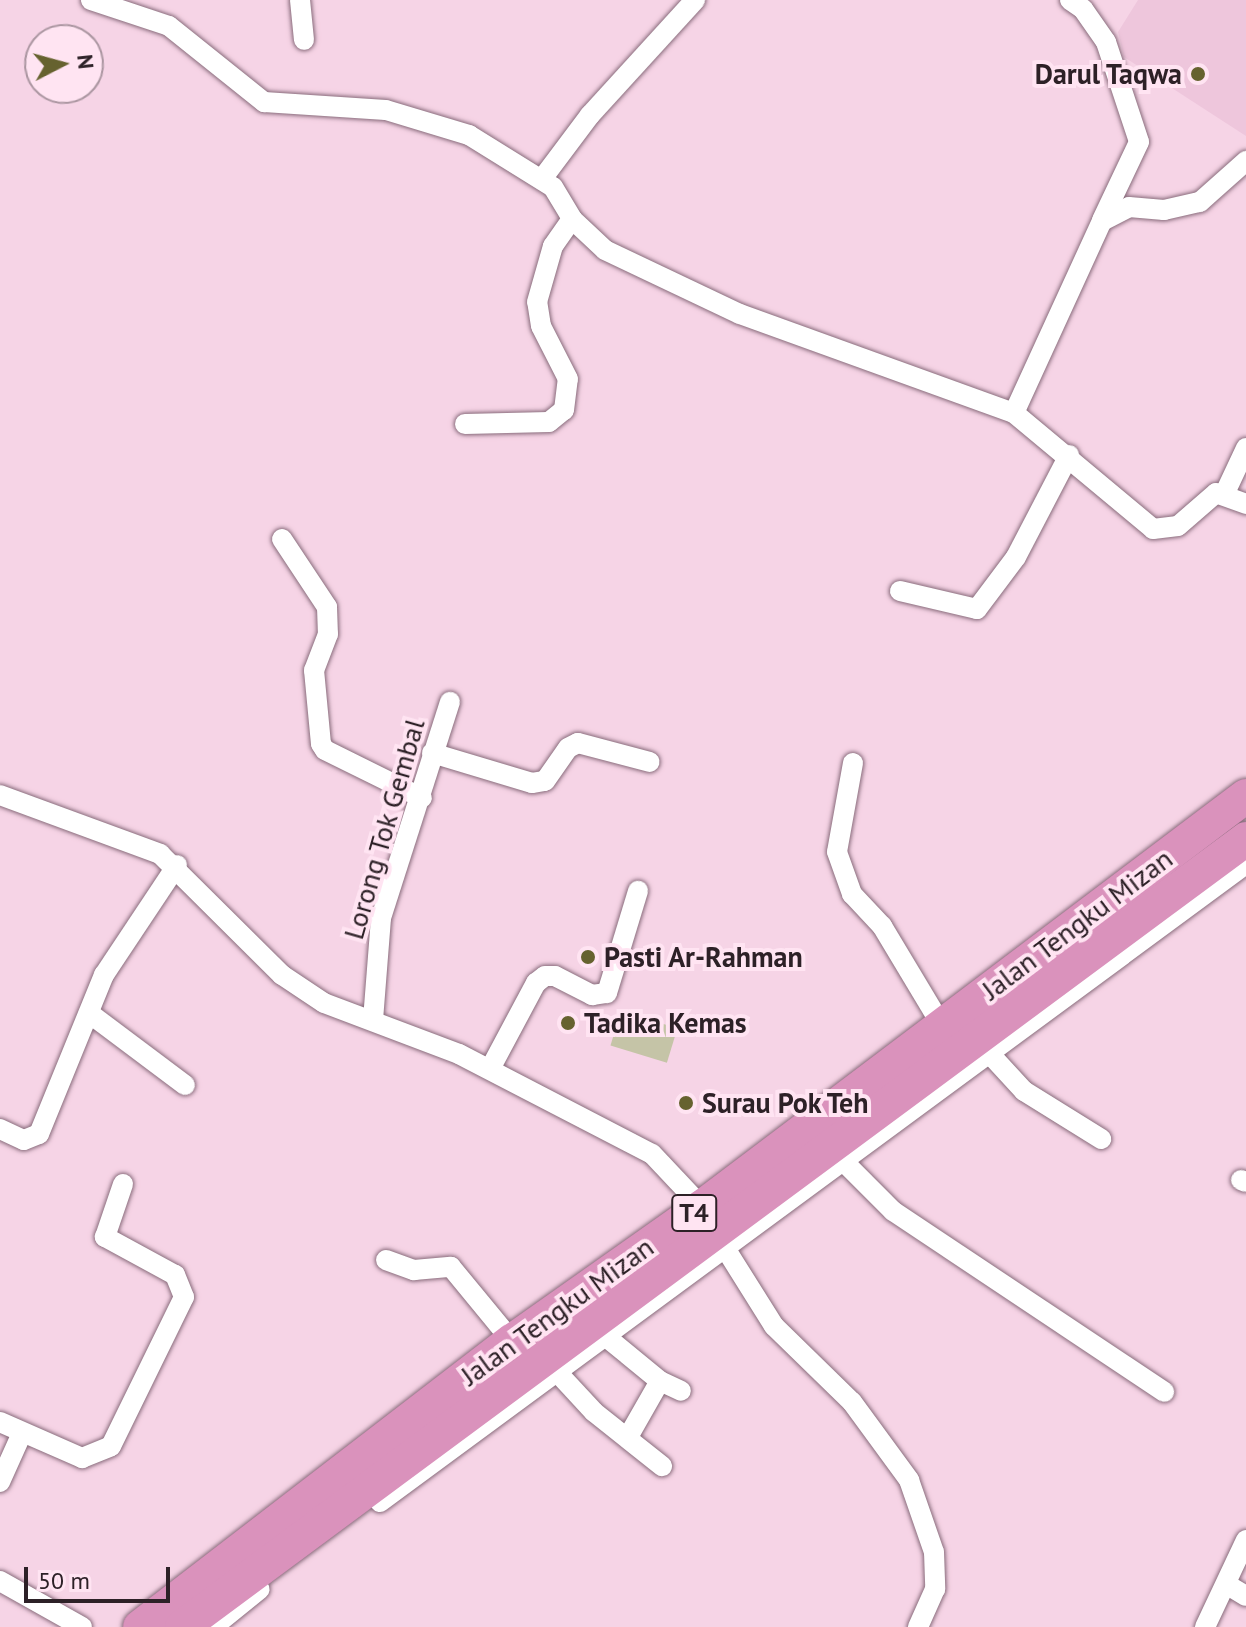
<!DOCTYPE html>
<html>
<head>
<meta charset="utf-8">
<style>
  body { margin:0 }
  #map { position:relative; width:1246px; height:1627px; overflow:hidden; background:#f6d4e6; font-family:"PT Sans",sans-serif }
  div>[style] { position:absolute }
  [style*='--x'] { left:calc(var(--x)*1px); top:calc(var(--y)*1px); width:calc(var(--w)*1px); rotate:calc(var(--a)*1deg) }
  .built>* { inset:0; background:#eec6dc }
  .green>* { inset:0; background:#c5c4a7; transform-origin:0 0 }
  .roads { filter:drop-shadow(0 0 2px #896c7c) drop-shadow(0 0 2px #896c7c) }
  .minor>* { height:20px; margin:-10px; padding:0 10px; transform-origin:10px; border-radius:10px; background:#fff }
  .trunk>* { height:34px; margin:-17px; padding:0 17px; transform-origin:17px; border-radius:17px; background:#da92bc }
  .dots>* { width:22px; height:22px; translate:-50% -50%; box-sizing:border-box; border:4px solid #ffe4f2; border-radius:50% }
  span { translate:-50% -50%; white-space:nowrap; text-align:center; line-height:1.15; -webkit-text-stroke:8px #ffe4f2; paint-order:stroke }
  .shield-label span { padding:2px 6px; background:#ffe4f2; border:2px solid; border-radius:6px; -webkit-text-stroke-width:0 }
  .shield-label { font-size:26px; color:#2d2127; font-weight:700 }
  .poi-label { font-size:28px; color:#2d2127; font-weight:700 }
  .right { translate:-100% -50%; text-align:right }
  .left { translate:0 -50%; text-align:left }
  .street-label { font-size:28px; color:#2d2127 }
  .north { position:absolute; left:24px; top:24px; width:80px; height:80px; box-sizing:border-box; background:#ffe4f2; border:2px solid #ab96a1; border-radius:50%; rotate:84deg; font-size:22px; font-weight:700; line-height:32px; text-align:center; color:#2d2127 }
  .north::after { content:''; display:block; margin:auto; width:28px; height:36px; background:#66622f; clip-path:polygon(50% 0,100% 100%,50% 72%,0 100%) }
  .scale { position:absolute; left:24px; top:1567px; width:146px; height:36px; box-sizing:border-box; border:4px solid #2d2127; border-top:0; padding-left:10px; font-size:24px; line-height:28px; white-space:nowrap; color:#2d2127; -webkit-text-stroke:6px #ffe4f2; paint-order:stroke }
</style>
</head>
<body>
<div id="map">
  <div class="built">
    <div style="clip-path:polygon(1138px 0,1246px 0,1246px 136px,1124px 57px,1118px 32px)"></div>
  </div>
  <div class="green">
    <div style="left:621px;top:1011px;width:59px;height:36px;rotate:17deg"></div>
  </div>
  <div class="roads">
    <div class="minor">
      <div style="--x:91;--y:0;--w:82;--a:18.4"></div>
      <div style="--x:169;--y:26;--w:122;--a:38.7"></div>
      <div style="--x:264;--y:102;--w:122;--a:3.8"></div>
      <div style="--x:386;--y:110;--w:87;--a:16.8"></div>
      <div style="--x:469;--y:135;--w:99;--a:31.8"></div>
      <div style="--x:553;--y:187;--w:37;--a:59"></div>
      <div style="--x:572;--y:219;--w:45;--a:43.2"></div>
      <div style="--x:605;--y:250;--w:149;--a:25.4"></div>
      <div style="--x:740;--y:314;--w:291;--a:19.9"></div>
      <div style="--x:1014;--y:413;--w:181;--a:39.8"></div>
      <div style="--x:1153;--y:529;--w:25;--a:-7"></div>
      <div style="--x:1178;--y:526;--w:50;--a:-41"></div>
      <div style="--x:1216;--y:493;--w:32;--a:20"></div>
      <div style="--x:300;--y:0;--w:40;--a:84.3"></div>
      <div style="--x:1070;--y:0;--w:16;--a:35"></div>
      <div style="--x:1083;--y:9;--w:40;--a:55.1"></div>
      <div style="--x:1106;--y:42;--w:105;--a:71.7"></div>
      <div style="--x:1139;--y:142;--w:86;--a:115.4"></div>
      <div style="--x:542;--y:179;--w:80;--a:-53.1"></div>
      <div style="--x:590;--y:115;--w:156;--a:-47.6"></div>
      <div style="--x:1014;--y:413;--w:211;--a:-65.4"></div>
      <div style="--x:1102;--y:221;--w:30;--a:-27"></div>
      <div style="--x:1129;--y:207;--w:35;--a:5"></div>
      <div style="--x:1164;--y:210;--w:37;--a:-13"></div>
      <div style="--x:1200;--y:202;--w:62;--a:-41.7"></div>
      <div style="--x:465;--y:424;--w:84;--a:-1.4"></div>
      <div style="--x:549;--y:422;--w:19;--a:-39"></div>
      <div style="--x:564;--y:410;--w:31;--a:-83"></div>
      <div style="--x:568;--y:379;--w:59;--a:-117"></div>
      <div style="--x:541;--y:326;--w:24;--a:-99"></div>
      <div style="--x:537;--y:302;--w:58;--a:-74.1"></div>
      <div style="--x:553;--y:246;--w:33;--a:-55"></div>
      <div style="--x:1224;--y:495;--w:52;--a:-64.9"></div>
      <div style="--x:282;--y:539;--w:82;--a:56.5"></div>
      <div style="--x:327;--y:607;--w:27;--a:88"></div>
      <div style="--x:328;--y:634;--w:39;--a:111"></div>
      <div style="--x:314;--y:670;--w:74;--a:84.6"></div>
      <div style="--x:321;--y:744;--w:7;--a:56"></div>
      <div style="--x:325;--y:750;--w:108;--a:26.3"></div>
      <div style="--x:900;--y:591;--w:79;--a:13.2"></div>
      <div style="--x:977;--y:609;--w:65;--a:-53.1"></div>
      <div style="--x:1016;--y:557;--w:115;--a:-62.5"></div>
      <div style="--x:432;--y:753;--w:104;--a:16.7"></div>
      <div style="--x:532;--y:783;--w:13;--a:-9"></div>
      <div style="--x:545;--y:781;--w:40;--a:-55.1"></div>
      <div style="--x:568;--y:748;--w:11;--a:-27"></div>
      <div style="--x:578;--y:743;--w:74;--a:14.8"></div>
      <div style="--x:853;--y:763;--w:90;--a:100.2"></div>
      <div style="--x:837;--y:852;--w:45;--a:70.3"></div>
      <div style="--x:852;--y:894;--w:44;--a:46.8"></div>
      <div style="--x:882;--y:926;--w:117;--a:59"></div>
      <div style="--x:0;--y:795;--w:171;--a:20.2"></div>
      <div style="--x:160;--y:854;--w:172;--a:44.8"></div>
      <div style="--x:282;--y:975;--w:50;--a:33.7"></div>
      <div style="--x:324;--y:1003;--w:144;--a:20.7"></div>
      <div style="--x:459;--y:1054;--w:217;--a:27.4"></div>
      <div style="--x:652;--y:1154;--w:73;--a:46.7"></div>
      <div style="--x:89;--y:1013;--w:120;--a:36.9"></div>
      <div style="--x:373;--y:1020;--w:102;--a:-85.5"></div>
      <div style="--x:381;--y:918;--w:227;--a:-72.3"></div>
      <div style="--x:989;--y:1053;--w:52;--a:47.4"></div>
      <div style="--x:1024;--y:1091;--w:91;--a:31.9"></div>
      <div style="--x:490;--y:1069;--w:98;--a:-61.9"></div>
      <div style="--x:536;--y:983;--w:11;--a:-38"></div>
      <div style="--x:545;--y:976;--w:10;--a:0"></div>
      <div style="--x:555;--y:976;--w:42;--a:27.2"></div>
      <div style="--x:592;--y:995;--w:15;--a:-8"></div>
      <div style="--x:607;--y:993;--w:107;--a:-73.1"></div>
      <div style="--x:0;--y:1129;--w:26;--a:25"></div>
      <div style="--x:24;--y:1140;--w:16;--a:-22"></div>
      <div style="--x:39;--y:1134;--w:172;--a:-67.8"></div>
      <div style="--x:104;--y:975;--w:132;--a:-56.4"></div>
      <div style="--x:842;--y:1160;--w:72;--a:45"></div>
      <div style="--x:893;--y:1211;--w:326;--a:33.7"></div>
      <div style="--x:1241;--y:1180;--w:5;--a:22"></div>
      <div style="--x:725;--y:1248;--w:92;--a:57.9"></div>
      <div style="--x:774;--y:1326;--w:109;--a:44.3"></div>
      <div style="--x:852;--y:1402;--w:97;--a:53.8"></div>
      <div style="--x:909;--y:1480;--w:76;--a:70.9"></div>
      <div style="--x:934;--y:1552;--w:37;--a:88"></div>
      <div style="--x:935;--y:1589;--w:42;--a:114.1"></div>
      <div style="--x:386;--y:1260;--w:30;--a:20"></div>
      <div style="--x:414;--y:1270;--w:37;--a:-5"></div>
      <div style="--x:451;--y:1267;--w:96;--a:50.5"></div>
      <div style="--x:605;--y:1336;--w:71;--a:39.3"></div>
      <div style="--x:660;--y:1381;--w:23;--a:25"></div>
      <div style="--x:557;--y:1372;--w:54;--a:47.2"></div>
      <div style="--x:594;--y:1412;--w:87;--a:38.5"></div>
      <div style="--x:0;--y:1422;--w:90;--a:23.7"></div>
      <div style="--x:82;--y:1458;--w:31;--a:-22"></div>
      <div style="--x:111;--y:1446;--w:166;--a:-63.9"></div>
      <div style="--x:184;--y:1297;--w:24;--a:-112"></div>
      <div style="--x:175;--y:1275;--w:80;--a:-151.5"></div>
      <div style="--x:105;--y:1237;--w:56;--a:-71.2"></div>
      <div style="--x:628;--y:1437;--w:64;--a:-60.3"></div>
      <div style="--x:0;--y:1482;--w:54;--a:-65.8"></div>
      <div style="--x:380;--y:1502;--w:1076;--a:-36.38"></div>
      <div style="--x:0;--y:1581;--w:94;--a:29.3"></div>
      <div style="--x:1226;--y:1584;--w:23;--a:31"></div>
      <div style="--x:213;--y:1627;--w:60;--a:-39"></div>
      <div style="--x:1205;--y:1627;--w:96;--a:-64.8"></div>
    </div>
    <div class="trunk">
      <div style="--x:140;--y:1627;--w:469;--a:-37.6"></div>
      <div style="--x:512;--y:1341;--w:232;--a:-35.2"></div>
      <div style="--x:702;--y:1207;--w:682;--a:-37.07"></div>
      <div style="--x:182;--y:1627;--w:1324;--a:-36.52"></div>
    </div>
  </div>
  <div class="dots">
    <div style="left:1198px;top:74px;background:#66622f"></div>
    <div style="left:588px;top:957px;background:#66622f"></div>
    <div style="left:568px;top:1023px;background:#66622f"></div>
    <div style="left:686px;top:1103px;background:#66622f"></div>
  </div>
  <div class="shield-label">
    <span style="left:694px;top:1213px">T4</span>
  </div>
  <div class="poi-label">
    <span class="right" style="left:1182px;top:74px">Darul Taqwa</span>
    <span class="left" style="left:604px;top:957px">Pasti Ar-Rahman</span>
    <span class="left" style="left:584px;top:1023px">Tadika Kemas</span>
    <span class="left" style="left:702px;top:1103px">Surau Pok Teh</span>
  </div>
  <div class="street-label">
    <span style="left:384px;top:829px;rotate:-74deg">Lorong Tok Gembal</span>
    <span style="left:1077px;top:924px;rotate:-37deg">Jalan Tengku Mizan</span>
    <span style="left:557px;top:1311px;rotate:-36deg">Jalan Tengku Mizan</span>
  </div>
  <div class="north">N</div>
  <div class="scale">50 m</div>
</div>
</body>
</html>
